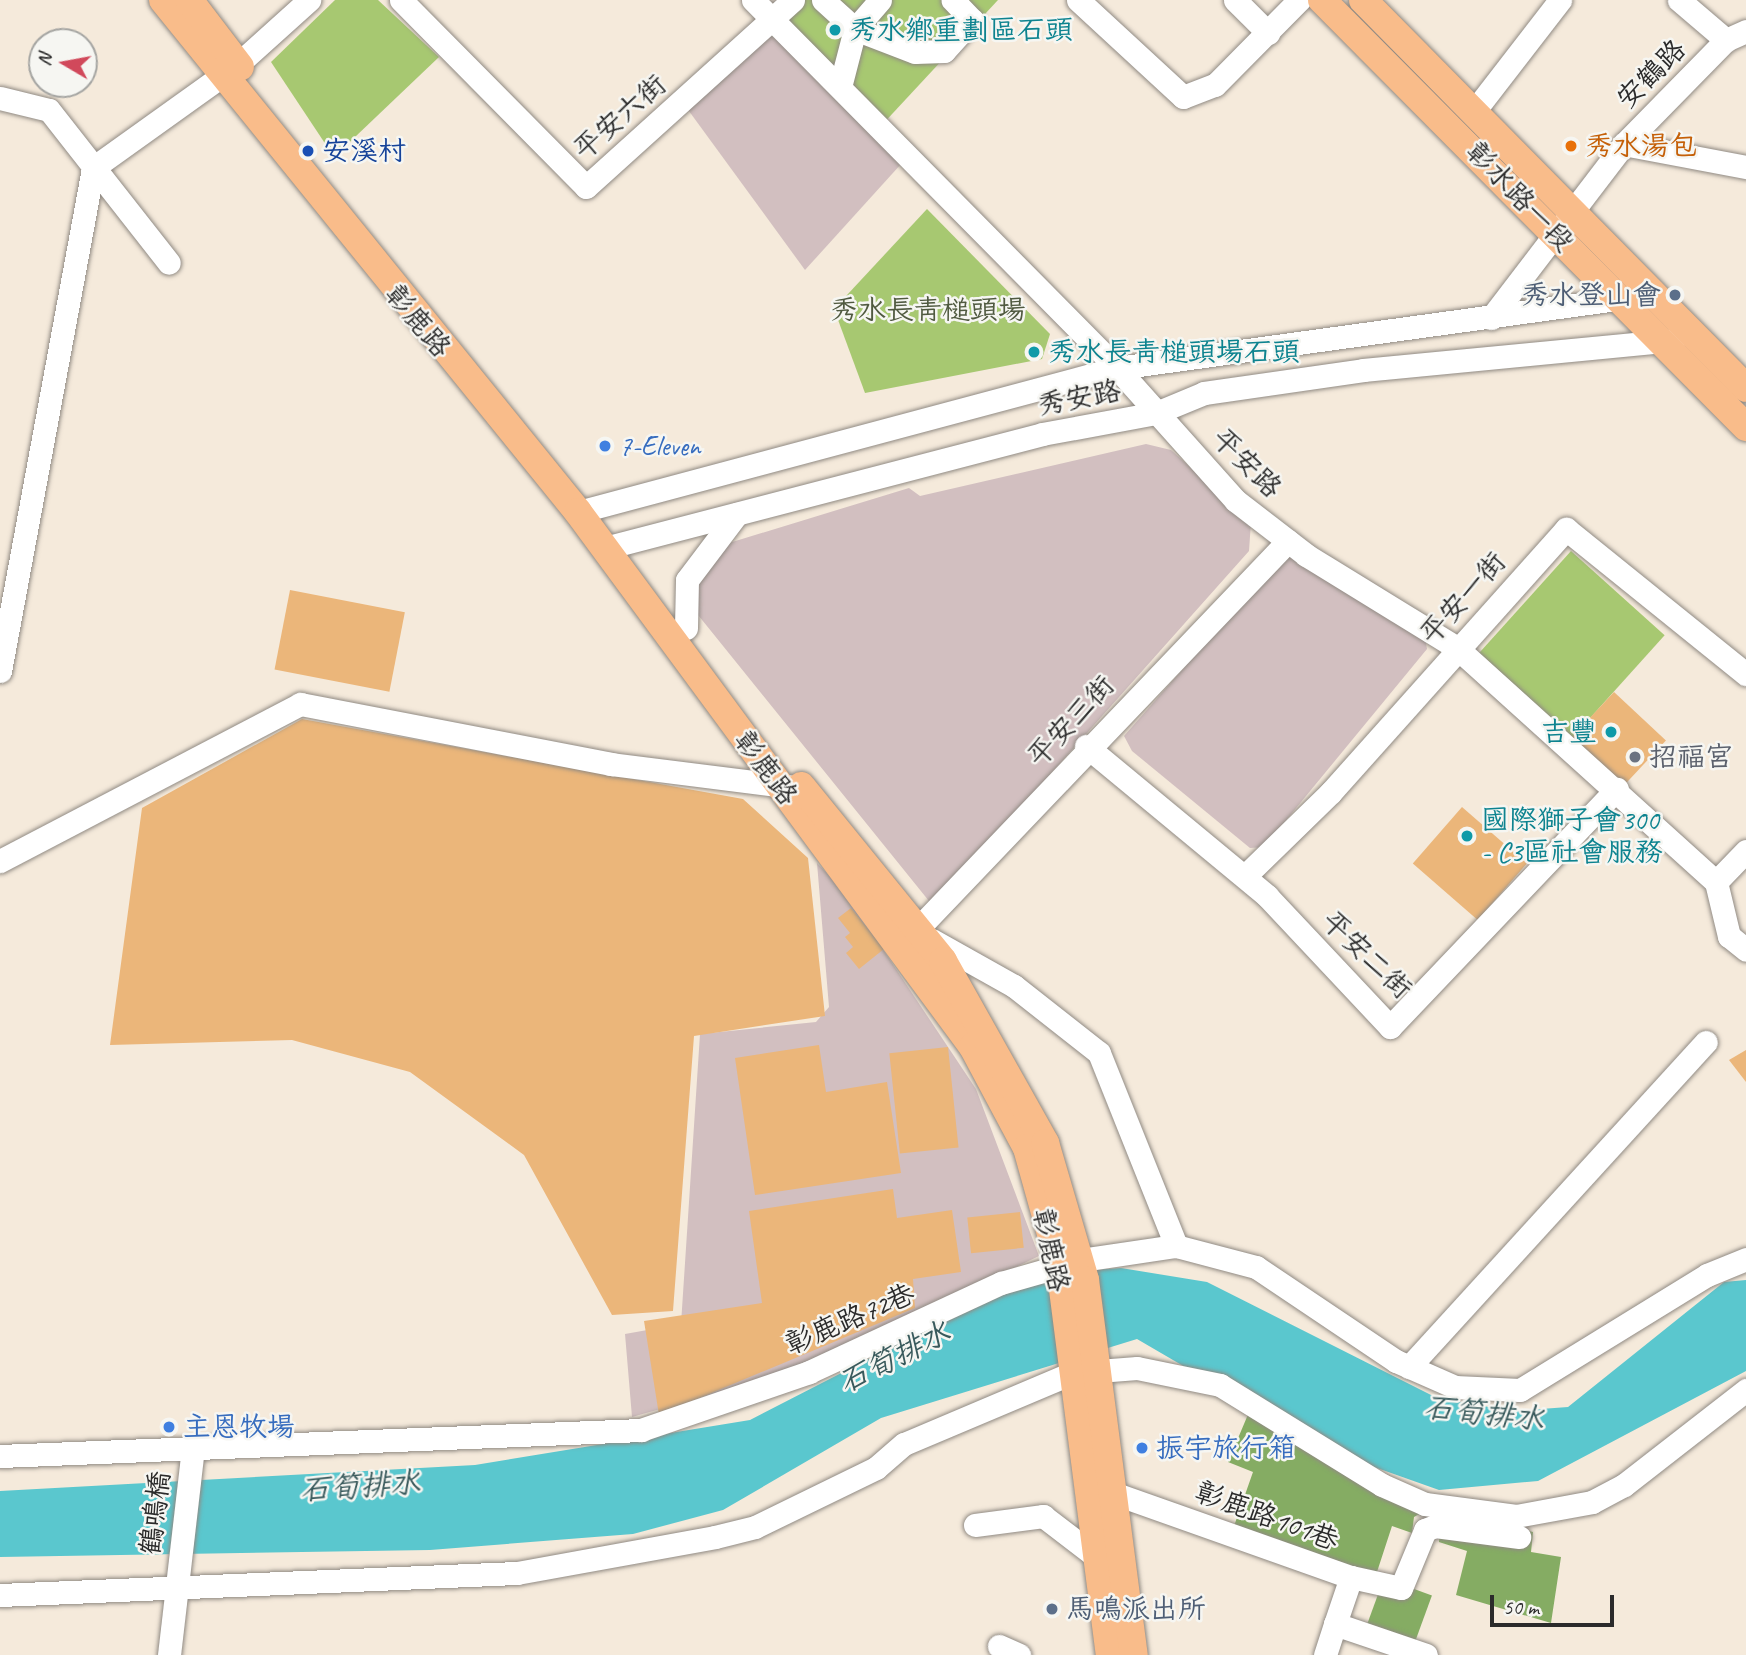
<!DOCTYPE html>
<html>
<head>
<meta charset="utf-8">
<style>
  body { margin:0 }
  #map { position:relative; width:1746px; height:1655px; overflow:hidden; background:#f5eadb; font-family:Caveat,"LXGW WenKai TC",sans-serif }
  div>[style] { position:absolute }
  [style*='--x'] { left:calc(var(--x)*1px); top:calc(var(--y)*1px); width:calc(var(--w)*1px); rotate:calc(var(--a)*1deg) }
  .industrial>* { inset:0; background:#d2bfc0 }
  .green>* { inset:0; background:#a7c871; transform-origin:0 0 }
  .forest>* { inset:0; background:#85ac63; transform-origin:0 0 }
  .water>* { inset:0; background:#5ac7ce }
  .building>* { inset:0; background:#ebb67a; transform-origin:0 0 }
  .roads { filter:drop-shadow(0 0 2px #908a83) drop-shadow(0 0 2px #908a83) }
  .minor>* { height:23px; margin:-11.5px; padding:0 11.5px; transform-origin:11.5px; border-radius:11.5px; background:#fff }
  .major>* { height:28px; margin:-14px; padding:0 14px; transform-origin:14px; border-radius:14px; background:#f9bc8a }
  .dots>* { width:19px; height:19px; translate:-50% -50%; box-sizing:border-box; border:4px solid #f6f6f2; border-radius:50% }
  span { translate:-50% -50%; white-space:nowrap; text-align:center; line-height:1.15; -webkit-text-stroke:5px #f6f6f2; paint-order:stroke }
  .culture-label { font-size:28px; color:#0d838f }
  .left { translate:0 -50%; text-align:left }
  .right { translate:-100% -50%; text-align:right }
  .street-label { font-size:28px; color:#2b2b2b }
  .food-label { font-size:28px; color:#c56008 }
  .transit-label { font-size:28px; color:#164399 }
  .service-label { font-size:28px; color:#4e5e75 }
  .park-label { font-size:28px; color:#505a40 }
  .shop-label { font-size:28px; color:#366cbe }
  .worship-label { font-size:28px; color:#5b616d }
  .water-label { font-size:30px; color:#395a5c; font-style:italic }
  .north { position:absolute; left:28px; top:28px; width:70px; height:70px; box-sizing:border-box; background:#f6f6f2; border:2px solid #a5a5a2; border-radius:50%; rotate:280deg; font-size:19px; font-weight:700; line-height:28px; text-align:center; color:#2b2b2b }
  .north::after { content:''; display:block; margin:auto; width:24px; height:32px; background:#d1495b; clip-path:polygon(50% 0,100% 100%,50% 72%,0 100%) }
  .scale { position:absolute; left:1490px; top:1595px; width:124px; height:32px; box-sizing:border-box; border:4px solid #2b2b2b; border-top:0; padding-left:9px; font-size:21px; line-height:24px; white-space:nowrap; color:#2b2b2b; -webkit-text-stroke:5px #f6f6f2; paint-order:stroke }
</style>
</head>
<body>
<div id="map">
  <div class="industrial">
    <div style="clip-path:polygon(762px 34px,779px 39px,902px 163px,805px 270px,686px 107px)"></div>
    <div style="clip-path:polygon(1146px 444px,1171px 450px,1251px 522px,1249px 551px,933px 906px,690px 605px,690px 592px,729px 543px,909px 488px,920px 496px)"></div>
    <div style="clip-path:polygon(1285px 553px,1425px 638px,1427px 649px,1264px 847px,1250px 848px,1132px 751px,1124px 736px)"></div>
    <div style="clip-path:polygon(817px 863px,844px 891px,976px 1089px,1039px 1256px,799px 1370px,632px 1417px,625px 1334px,681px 1324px,700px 1034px,816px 1022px,829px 1007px)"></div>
  </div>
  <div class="green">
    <div style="clip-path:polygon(335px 0,378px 0,439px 57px,334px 157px,271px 62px)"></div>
    <div style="clip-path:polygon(803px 0,998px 0,880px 127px,779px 25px)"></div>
    <div style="clip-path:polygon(927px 209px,1050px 334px,1042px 359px,865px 393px,834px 309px)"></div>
    <div style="left:1571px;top:551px;width:126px;height:140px;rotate:42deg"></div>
  </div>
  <div class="forest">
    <div style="clip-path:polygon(1252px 1405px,1433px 1506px,1414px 1517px,1412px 1533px,1392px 1526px,1376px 1575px,1234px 1526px,1253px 1472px,1228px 1462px)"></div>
    <div style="clip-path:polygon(1440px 1510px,1533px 1532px,1531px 1552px,1561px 1557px,1551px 1623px,1456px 1595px,1467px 1551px,1439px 1542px)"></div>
    <div style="left:1384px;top:1578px;width:51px;height:52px;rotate:20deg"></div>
  </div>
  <div class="water">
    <div style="clip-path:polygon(1121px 1268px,1207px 1282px,1437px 1398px,1512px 1411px,1568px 1407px,1724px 1282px,1746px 1280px,1746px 1371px,1538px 1481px,1439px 1490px,1329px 1451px,1137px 1339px,881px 1418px,723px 1510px,633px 1534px,430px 1550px,0 1557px,0 1491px,475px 1465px,750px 1420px,1034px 1274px)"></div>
  </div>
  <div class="building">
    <div style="left:290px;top:590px;width:117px;height:81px;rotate:11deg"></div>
    <div style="left:1614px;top:692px;width:71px;height:64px;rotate:43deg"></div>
    <div style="clip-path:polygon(302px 719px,743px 799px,808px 858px,825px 1016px,694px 1036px,673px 1311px,612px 1315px,524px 1155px,410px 1072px,292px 1040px,110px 1045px,142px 808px)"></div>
    <div style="left:1462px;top:807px;width:86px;height:75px;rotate:41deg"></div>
    <div style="clip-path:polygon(851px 908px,884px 949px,859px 969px,846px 953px,853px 947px,845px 937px,850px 933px,838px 918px)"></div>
    <div style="clip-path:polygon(819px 1045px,826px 1092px,887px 1082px,901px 1173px,755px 1195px,735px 1058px)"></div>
    <div style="left:948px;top:1047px;width:101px;height:59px;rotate:84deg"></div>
    <div style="clip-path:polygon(1746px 1050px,1746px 1082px,1729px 1060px)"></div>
    <div style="clip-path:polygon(893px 1189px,897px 1218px,952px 1210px,961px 1272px,913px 1279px,915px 1308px,659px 1415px,644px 1321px,762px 1303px,749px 1211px)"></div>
    <div style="left:1020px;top:1212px;width:36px;height:53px;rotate:84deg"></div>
  </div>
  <div class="roads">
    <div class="minor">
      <div style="--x:401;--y:0;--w:263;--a:45.3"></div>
      <div style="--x:586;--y:187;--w:279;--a:-42.1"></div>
      <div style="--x:753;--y:0;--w:518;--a:45.31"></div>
      <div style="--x:1117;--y:368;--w:178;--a:48.2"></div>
      <div style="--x:1236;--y:501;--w:88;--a:37.6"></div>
      <div style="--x:1306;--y:555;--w:177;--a:31.6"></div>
      <div style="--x:1457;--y:648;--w:349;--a:42.1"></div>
      <div style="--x:1716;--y:882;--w:43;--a:-45.9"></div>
      <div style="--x:823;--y:0;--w:43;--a:42.2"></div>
      <div style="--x:855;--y:29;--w:64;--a:21"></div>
      <div style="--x:915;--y:52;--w:29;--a:-2"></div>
      <div style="--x:944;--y:51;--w:42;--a:-47.9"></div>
      <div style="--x:972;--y:20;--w:28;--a:-134"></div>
      <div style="--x:1078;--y:0;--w:143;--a:42.7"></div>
      <div style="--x:1183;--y:97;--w:34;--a:-21"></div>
      <div style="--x:1215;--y:85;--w:120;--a:-45.3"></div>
      <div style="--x:1235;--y:0;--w:47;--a:45"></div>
      <div style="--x:1679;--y:0;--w:62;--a:40.4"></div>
      <div style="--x:840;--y:87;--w:60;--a:-75.5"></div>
      <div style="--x:855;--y:29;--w:38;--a:-49"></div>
      <div style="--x:0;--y:98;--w:50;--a:13.8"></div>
      <div style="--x:49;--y:110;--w:194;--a:51.9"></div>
      <div style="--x:1475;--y:110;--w:139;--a:-52.3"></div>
      <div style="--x:1624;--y:144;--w:124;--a:10.7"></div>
      <div style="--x:1491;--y:318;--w:219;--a:-52.6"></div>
      <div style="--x:1624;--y:144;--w:146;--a:-45.6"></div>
      <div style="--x:1726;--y:40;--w:22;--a:-24"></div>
      <div style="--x:578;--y:512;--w:558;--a:-14.96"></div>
      <div style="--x:1117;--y:368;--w:519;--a:-7.86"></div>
      <div style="--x:605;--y:548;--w:452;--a:-14.6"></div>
      <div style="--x:1042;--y:434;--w:116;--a:-10.4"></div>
      <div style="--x:1156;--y:413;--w:52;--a:-22.6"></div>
      <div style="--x:1204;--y:393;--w:161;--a:-8.2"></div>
      <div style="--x:1363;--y:370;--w:312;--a:-5.5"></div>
      <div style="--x:686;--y:628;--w:48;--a:-88.8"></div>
      <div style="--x:687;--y:580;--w:83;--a:-52.9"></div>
      <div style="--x:0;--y:671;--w:512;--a:-79.52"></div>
      <div style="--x:93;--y:168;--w:178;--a:-35.6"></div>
      <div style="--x:238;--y:64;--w:96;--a:-42"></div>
      <div style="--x:1086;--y:746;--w:235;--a:39.6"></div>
      <div style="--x:1267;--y:896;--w:180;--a:46.8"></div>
      <div style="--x:1390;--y:1027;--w:329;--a:-46.4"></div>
      <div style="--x:0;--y:861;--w:339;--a:-27.6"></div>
      <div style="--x:300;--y:704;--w:317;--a:10.9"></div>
      <div style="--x:611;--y:764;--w:182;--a:7.2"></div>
      <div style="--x:1245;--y:876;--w:120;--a:-44.3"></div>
      <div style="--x:1331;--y:792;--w:353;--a:-48.2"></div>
      <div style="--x:1566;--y:529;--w:231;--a:38.9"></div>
      <div style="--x:1716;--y:882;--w:56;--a:76.5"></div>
      <div style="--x:1729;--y:936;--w:22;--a:39"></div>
      <div style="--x:932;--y:940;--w:94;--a:29.3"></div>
      <div style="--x:1014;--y:986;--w:108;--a:38.2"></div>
      <div style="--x:1099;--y:1053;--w:208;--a:68.2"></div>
      <div style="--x:906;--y:941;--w:553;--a:-46.32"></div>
      <div style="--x:1409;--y:1367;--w:440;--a:-47.6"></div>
      <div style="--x:0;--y:1456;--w:642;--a:-2.32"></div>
      <div style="--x:641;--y:1430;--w:178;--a:-19"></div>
      <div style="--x:809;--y:1372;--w:212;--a:-24.9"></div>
      <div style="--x:1001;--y:1283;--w:83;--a:-16"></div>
      <div style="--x:1081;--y:1260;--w:96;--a:-8.4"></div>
      <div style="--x:1176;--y:1246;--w:83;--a:14.7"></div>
      <div style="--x:1256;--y:1267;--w:169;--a:33.9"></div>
      <div style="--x:1396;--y:1361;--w:64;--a:23.8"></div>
      <div style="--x:1455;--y:1387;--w:65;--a:2.6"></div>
      <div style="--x:1520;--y:1390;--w:220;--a:-31.6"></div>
      <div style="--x:1707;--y:1275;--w:42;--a:-22.3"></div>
      <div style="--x:1116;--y:1494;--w:249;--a:19.5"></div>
      <div style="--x:1351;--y:1577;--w:50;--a:108.8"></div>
      <div style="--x:975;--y:1525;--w:69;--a:-7.5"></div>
      <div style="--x:1043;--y:1516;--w:71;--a:37.5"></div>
      <div style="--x:1351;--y:1577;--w:51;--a:12.4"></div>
      <div style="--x:1401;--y:1588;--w:63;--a:-67.5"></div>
      <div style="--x:1425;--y:1530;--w:11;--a:-22"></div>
      <div style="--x:1435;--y:1526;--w:85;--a:7.5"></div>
      <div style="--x:0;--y:1595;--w:517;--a:-2.44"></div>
      <div style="--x:517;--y:1573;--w:201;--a:-10.3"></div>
      <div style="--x:715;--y:1537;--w:41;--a:-14"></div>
      <div style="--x:755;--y:1527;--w:135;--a:-26"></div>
      <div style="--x:876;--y:1468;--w:37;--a:-41"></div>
      <div style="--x:904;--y:1444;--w:182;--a:-22.9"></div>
      <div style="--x:1072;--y:1373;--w:65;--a:-4.4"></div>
      <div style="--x:1137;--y:1368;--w:85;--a:11.6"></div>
      <div style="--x:1220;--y:1385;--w:190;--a:31.7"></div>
      <div style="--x:1382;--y:1485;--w:47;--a:23.8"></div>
      <div style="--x:1425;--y:1504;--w:92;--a:7.5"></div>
      <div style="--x:1516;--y:1516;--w:77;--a:-10.4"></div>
      <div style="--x:1592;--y:1502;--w:36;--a:-28"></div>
      <div style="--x:1624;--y:1485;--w:155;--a:-37.9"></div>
      <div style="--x:999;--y:1646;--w:22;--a:24"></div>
      <div style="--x:169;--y:1655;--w:209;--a:-83.4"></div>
      <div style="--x:1325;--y:1655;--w:33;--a:-72"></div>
      <div style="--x:1335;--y:1624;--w:96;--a:18.8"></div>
    </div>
    <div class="major">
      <div style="--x:163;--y:0;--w:659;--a:50.97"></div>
      <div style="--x:578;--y:512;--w:665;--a:53.56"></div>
      <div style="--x:973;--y:1047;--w:115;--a:61.9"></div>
      <div style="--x:1027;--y:1148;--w:123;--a:74.4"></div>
      <div style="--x:1060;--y:1266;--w:392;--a:82.7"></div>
      <div style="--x:189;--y:0;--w:84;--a:52.7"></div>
      <div style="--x:1322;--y:0;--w:602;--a:45.2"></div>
      <div style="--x:1363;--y:0;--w:545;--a:45.37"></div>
      <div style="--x:801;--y:786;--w:225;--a:50.9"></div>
      <div style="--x:943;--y:961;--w:209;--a:60.7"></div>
      <div style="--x:1045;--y:1143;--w:143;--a:73.7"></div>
      <div style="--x:1085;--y:1280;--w:378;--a:82.6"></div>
    </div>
  </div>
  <div class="dots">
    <div style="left:835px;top:30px;background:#0f9aa8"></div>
    <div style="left:1571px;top:146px;background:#e8710a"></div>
    <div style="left:308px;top:151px;background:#1a4fb4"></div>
    <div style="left:1675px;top:295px;background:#5c6f8a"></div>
    <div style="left:1034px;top:352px;background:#0f9aa8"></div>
    <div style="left:605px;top:446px;background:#3f7fe0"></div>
    <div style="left:1611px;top:732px;background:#0f9aa8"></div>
    <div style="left:1635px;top:757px;background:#6b7280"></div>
    <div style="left:1467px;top:836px;background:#0f9aa8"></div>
    <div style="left:169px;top:1427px;background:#3f7fe0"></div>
    <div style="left:1142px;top:1448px;background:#3f7fe0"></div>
    <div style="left:1052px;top:1609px;background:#5c6f8a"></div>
  </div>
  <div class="culture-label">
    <span class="left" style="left:849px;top:30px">秀水鄉重劃區石頭</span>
    <span class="left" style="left:1048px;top:352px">秀水長青槌頭場石頭</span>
    <span class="right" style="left:1597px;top:732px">吉豐</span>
    <span class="left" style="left:1481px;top:836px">國際獅子會300<br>- C3區社會服務</span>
  </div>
  <div class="street-label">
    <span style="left:1651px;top:74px;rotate:-45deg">安鶴路</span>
    <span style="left:620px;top:117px;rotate:-41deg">平安六街</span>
    <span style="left:1520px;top:197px;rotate:46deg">彰水路一段</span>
    <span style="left:418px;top:321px;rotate:50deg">彰鹿路</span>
    <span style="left:1079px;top:398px;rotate:-11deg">秀安路</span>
    <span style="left:1247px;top:463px;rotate:45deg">平安路</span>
    <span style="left:1463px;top:598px;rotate:-48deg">平安一街</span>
    <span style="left:1071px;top:721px;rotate:-47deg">平安三街</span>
    <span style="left:766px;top:768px;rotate:53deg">彰鹿路</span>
    <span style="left:1367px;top:955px;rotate:44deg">平安二街</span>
    <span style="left:1051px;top:1250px;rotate:78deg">彰鹿路</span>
    <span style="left:850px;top:1319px;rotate:-23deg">彰鹿路72巷</span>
    <span style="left:155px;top:1513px;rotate:-83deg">鶴鳴橋</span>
    <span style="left:1267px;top:1516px;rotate:20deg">彰鹿路101巷</span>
  </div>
  <div class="food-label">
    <span class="left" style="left:1585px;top:146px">秀水湯包</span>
  </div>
  <div class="transit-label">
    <span class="left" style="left:322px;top:151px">安溪村</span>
  </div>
  <div class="service-label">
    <span class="right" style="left:1661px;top:295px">秀水登山會</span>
    <span class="left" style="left:1066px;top:1609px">馬鳴派出所</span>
  </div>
  <div class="park-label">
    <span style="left:928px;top:310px">秀水長青槌頭場</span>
  </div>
  <div class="shop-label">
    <span class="left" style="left:619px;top:446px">7-Eleven</span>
    <span class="left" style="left:183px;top:1427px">主恩牧場</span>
    <span class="left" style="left:1156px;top:1448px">振宇旅行箱</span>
  </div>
  <div class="worship-label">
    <span class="left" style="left:1649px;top:757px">招福宮</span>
  </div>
  <div class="water-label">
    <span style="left:894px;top:1357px;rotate:-27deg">石筍排水</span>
    <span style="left:1484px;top:1413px;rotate:6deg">石筍排水</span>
    <span style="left:360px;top:1486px;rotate:-4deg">石筍排水</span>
  </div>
  <div class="north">N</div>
  <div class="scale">50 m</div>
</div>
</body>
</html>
